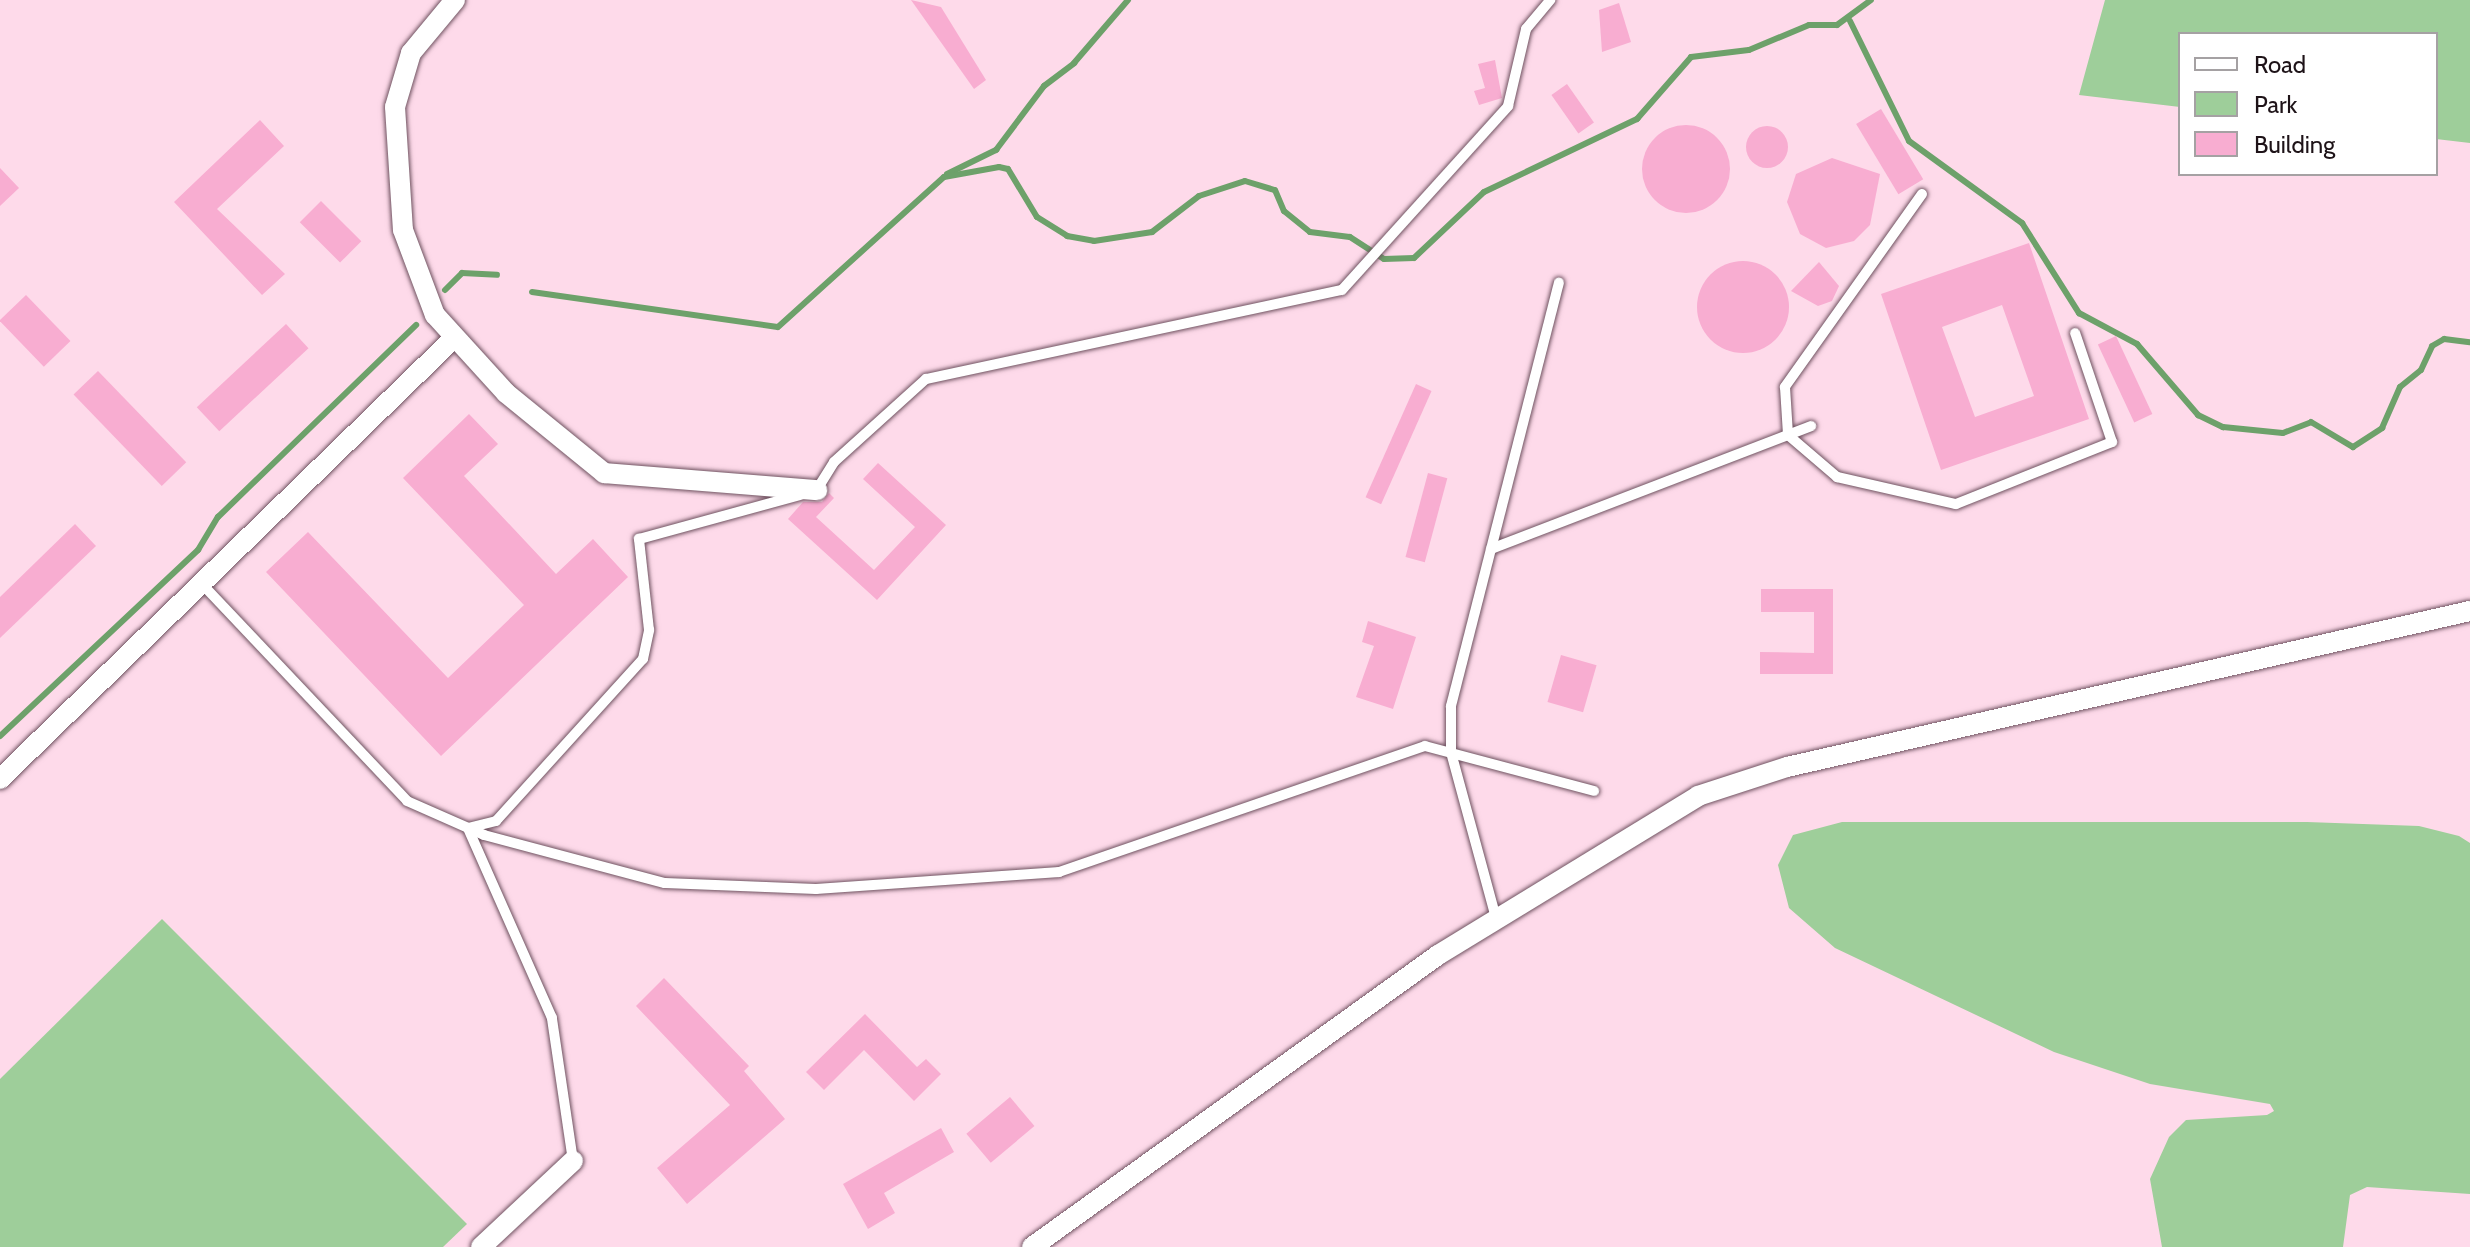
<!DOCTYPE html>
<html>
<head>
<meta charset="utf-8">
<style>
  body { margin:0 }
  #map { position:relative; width:2470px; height:1247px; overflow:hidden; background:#fedaea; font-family:Cabin,sans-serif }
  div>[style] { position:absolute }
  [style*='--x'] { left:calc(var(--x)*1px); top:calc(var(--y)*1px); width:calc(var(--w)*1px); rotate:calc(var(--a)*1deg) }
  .green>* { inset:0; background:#9ece9a }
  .stream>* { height:6px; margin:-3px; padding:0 3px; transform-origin:3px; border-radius:3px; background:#6da16a }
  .building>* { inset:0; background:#f8add1; transform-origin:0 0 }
  .round { border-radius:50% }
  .roads { filter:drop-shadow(0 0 2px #6f5260) drop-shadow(0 0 2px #6f5260) }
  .service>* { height:10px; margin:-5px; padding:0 5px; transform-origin:5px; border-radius:5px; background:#fff }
  .minor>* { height:20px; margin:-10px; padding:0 10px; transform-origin:10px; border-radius:10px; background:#fff }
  span { translate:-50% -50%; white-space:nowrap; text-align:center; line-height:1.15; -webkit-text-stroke:6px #fff; paint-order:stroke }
  .legend { position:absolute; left:2178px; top:32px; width:260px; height:144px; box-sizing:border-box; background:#fff; border:2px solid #a5a1a3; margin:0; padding:10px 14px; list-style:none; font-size:24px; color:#1e1318 }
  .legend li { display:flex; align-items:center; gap:16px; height:40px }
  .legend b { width:40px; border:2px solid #a5a1a3 }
</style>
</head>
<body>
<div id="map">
  <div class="green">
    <div style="clip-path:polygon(2105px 0,2470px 0,2470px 143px,2436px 139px,2436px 34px,2180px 34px,2180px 107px,2079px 95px)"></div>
    <div style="clip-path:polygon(1842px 822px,2307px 822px,2419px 826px,2459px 836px,2470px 843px,2470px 1194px,2367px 1187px,2350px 1195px,2343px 1247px,2162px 1247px,2150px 1179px,2169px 1137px,2186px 1120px,2267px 1115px,2274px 1111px,2270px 1104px,2150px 1084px,2054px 1052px,1835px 948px,1789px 908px,1778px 865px,1793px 835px)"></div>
    <div style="clip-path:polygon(162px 919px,467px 1224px,443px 1247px,0 1247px,0 1079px)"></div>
  </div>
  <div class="stream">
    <div style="--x:1850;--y:21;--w:134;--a:63.8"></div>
    <div style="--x:1909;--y:141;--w:140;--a:36"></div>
    <div style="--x:2022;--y:223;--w:107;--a:57.7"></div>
    <div style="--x:2079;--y:313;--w:66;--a:28.1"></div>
    <div style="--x:2137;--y:344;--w:94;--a:49.3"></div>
    <div style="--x:2198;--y:415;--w:28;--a:26"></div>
    <div style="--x:2223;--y:427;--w:60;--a:5.7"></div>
    <div style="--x:2283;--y:433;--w:30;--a:-21"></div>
    <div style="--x:2311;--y:422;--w:49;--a:30.8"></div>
    <div style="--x:2353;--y:447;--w:35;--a:-33"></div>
    <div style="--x:2382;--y:428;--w:45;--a:-66.3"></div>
    <div style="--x:2400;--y:387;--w:27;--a:-39"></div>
    <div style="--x:2421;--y:370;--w:26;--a:-65"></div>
    <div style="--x:2432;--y:346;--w:14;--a:-30"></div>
    <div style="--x:2444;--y:339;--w:26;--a:7"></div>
    <div style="--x:947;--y:174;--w:55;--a:-26.1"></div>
    <div style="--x:996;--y:150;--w:80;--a:-53.1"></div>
    <div style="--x:1044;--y:86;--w:38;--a:-37"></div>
    <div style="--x:1074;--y:63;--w:83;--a:-49.4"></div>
    <div style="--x:445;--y:290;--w:24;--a:-45"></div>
    <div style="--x:462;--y:273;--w:35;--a:3"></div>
    <div style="--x:532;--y:292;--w:248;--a:8.1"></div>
    <div style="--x:778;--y:327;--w:224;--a:-42.1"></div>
    <div style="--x:944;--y:177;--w:56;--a:-10.3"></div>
    <div style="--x:999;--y:167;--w:9;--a:13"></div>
    <div style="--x:1008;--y:169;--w:56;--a:58.9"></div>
    <div style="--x:1037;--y:217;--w:36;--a:32"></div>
    <div style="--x:1067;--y:236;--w:27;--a:10"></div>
    <div style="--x:1094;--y:241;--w:59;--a:-8.8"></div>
    <div style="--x:1152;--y:232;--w:59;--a:-37.5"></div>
    <div style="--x:1199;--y:196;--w:48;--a:-18.1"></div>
    <div style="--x:1245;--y:181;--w:31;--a:17"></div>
    <div style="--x:1275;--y:190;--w:23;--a:67"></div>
    <div style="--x:1284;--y:211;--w:33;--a:39"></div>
    <div style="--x:1310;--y:232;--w:40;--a:7.1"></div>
    <div style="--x:1350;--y:237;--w:40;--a:32.9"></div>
    <div style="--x:1384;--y:259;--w:30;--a:-2"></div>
    <div style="--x:1414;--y:258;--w:96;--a:-43.3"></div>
    <div style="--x:1484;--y:192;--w:170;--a:-25.5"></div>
    <div style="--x:1637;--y:119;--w:82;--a:-48.9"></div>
    <div style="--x:1691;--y:57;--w:58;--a:-6.9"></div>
    <div style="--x:1749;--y:50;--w:65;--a:-22.6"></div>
    <div style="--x:1809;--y:25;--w:28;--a:0"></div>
    <div style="--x:1837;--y:25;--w:42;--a:-36.3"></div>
    <div style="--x:0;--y:736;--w:272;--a:-43.2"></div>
    <div style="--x:198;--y:550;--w:39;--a:-59"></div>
    <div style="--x:218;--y:517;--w:276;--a:-44.1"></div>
  </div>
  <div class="building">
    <div style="clip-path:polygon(911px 0,941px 7px,986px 80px,974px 89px)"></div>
    <div style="clip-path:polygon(1619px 3px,1631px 42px,1602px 52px,1599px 10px)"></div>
    <div style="clip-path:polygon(1495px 60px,1502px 98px,1479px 105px,1474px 91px,1485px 88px,1478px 64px)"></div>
    <div style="left:1567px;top:84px;width:47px;height:19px;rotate:55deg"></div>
    <div style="left:1881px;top:109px;width:82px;height:29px;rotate:59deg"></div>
    <div style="clip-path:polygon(260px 120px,284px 146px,217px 209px,285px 274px,262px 295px,174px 202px)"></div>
    <div class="round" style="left:1642px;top:125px;width:88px;height:88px"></div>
    <div class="round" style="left:1746px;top:126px;width:42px;height:42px"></div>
    <div style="clip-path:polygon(1832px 158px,1880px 174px,1870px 225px,1854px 241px,1826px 248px,1800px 234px,1787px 202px,1796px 174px)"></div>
    <div style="clip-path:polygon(0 168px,19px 188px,0 206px)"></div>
    <div style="left:321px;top:201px;width:57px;height:30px;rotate:45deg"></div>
    <div style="clip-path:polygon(evenodd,2029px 243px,2089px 419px,1941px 470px,1881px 294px,2029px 243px,2002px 305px,2034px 396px,1975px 417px,1942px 327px,2002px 305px)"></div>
    <div class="round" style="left:1697px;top:261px;width:92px;height:92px"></div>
    <div style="clip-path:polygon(1819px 262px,1839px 286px,1832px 301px,1818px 306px,1791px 291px)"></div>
    <div style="left:26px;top:295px;width:64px;height:37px;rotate:46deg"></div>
    <div style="left:286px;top:324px;width:33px;height:122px;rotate:47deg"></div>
    <div style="left:2116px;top:336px;width:86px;height:20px;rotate:65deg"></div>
    <div style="left:98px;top:371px;width:127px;height:34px;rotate:46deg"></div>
    <div style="left:1416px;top:384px;width:17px;height:124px;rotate:24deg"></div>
    <div style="clip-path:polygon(469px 414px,498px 444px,464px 476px,556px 574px,593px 539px,628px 577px,441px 756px,266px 572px,308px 532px,448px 678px,524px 605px,403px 478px)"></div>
    <div style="clip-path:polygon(878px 463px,946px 525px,877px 600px,788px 519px,803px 502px,822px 502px,829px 493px,834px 498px,816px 517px,874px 570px,915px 527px,863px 479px)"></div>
    <div style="left:1428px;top:473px;width:20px;height:87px;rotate:15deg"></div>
    <div style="clip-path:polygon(75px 524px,96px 546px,0 638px,0 597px)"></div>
    <div style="clip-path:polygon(1761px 589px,1833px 589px,1833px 674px,1760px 674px,1760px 652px,1814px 653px,1814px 612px,1761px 612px)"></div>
    <div style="clip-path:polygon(1368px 621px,1416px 637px,1393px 709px,1356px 697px,1374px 646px,1362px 642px)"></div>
    <div style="left:1561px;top:655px;width:37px;height:49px;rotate:16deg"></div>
    <div style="clip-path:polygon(664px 978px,749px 1066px,744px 1071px,785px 1119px,687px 1204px,657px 1168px,730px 1105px,636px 1006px)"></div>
    <div style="clip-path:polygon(865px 1014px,917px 1067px,926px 1059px,941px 1074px,914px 1101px,864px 1050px,824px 1090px,806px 1072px)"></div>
    <div style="left:1010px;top:1097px;width:38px;height:57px;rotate:50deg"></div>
    <div style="clip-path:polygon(941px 1128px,954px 1152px,884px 1193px,895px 1213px,868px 1229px,843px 1184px)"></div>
  </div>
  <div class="roads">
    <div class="service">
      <div style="--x:1922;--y:194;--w:237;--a:125.4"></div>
      <div style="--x:1785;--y:387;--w:48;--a:86.4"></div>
      <div style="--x:1788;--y:435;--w:65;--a:40.6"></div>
      <div style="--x:1837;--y:477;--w:122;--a:12.8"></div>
      <div style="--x:1956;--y:504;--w:168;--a:-21.7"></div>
      <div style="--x:2112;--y:442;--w:115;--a:-108.7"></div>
      <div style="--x:816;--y:491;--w:34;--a:-58"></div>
      <div style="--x:834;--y:462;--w:124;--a:-42.1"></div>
      <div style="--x:926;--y:379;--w:425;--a:-12.1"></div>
      <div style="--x:1342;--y:290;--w:248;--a:-47.9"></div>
      <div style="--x:1508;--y:106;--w:79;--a:-76.8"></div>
      <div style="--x:1526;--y:29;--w:38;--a:-50"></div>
      <div style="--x:1491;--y:549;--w:343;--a:-21"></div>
      <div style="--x:203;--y:585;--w:297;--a:46.6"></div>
      <div style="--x:407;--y:801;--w:84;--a:23.8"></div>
      <div style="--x:484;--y:835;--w:187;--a:14.9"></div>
      <div style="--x:665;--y:883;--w:151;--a:2.3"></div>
      <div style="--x:816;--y:889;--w:244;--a:-4"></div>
      <div style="--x:1059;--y:872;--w:387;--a:-19"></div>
      <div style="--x:1425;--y:746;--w:175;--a:14.9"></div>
      <div style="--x:1496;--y:918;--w:172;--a:-105.2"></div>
      <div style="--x:1451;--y:752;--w:46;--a:-90"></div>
      <div style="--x:1451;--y:706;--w:437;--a:-75.7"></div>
      <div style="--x:573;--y:1161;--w:145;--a:-98.4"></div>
      <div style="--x:552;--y:1018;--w:208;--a:-113.9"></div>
      <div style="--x:468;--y:828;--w:29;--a:-14"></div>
      <div style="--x:496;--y:821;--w:219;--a:-47.8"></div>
      <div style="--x:643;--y:659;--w:30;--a:-78"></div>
      <div style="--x:649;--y:630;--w:92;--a:-96.3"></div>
      <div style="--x:639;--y:539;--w:167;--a:-15.3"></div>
    </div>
    <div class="minor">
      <div style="--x:455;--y:0;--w:69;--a:129.7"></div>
      <div style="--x:411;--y:53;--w:56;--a:106.5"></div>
      <div style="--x:395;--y:107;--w:123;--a:86.3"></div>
      <div style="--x:403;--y:230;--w:91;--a:69.4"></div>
      <div style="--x:435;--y:315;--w:105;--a:47.7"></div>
      <div style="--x:506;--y:393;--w:127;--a:39.2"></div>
      <div style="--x:604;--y:473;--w:214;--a:4.6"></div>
      <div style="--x:0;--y:779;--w:632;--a:-44.17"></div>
      <div style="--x:481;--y:1247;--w:126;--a:-43.1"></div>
      <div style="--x:1032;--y:1247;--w:500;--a:-35.72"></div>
      <div style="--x:1438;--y:955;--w:305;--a:-31.4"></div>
      <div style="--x:1698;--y:796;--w:94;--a:-18"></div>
      <div style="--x:1787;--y:767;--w:701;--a:-12.87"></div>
    </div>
  </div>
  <ul class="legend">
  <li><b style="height:10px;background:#fff"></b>Road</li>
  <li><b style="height:22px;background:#9ece9a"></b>Park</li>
  <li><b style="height:22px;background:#f8add1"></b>Building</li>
  </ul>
</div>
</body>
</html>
